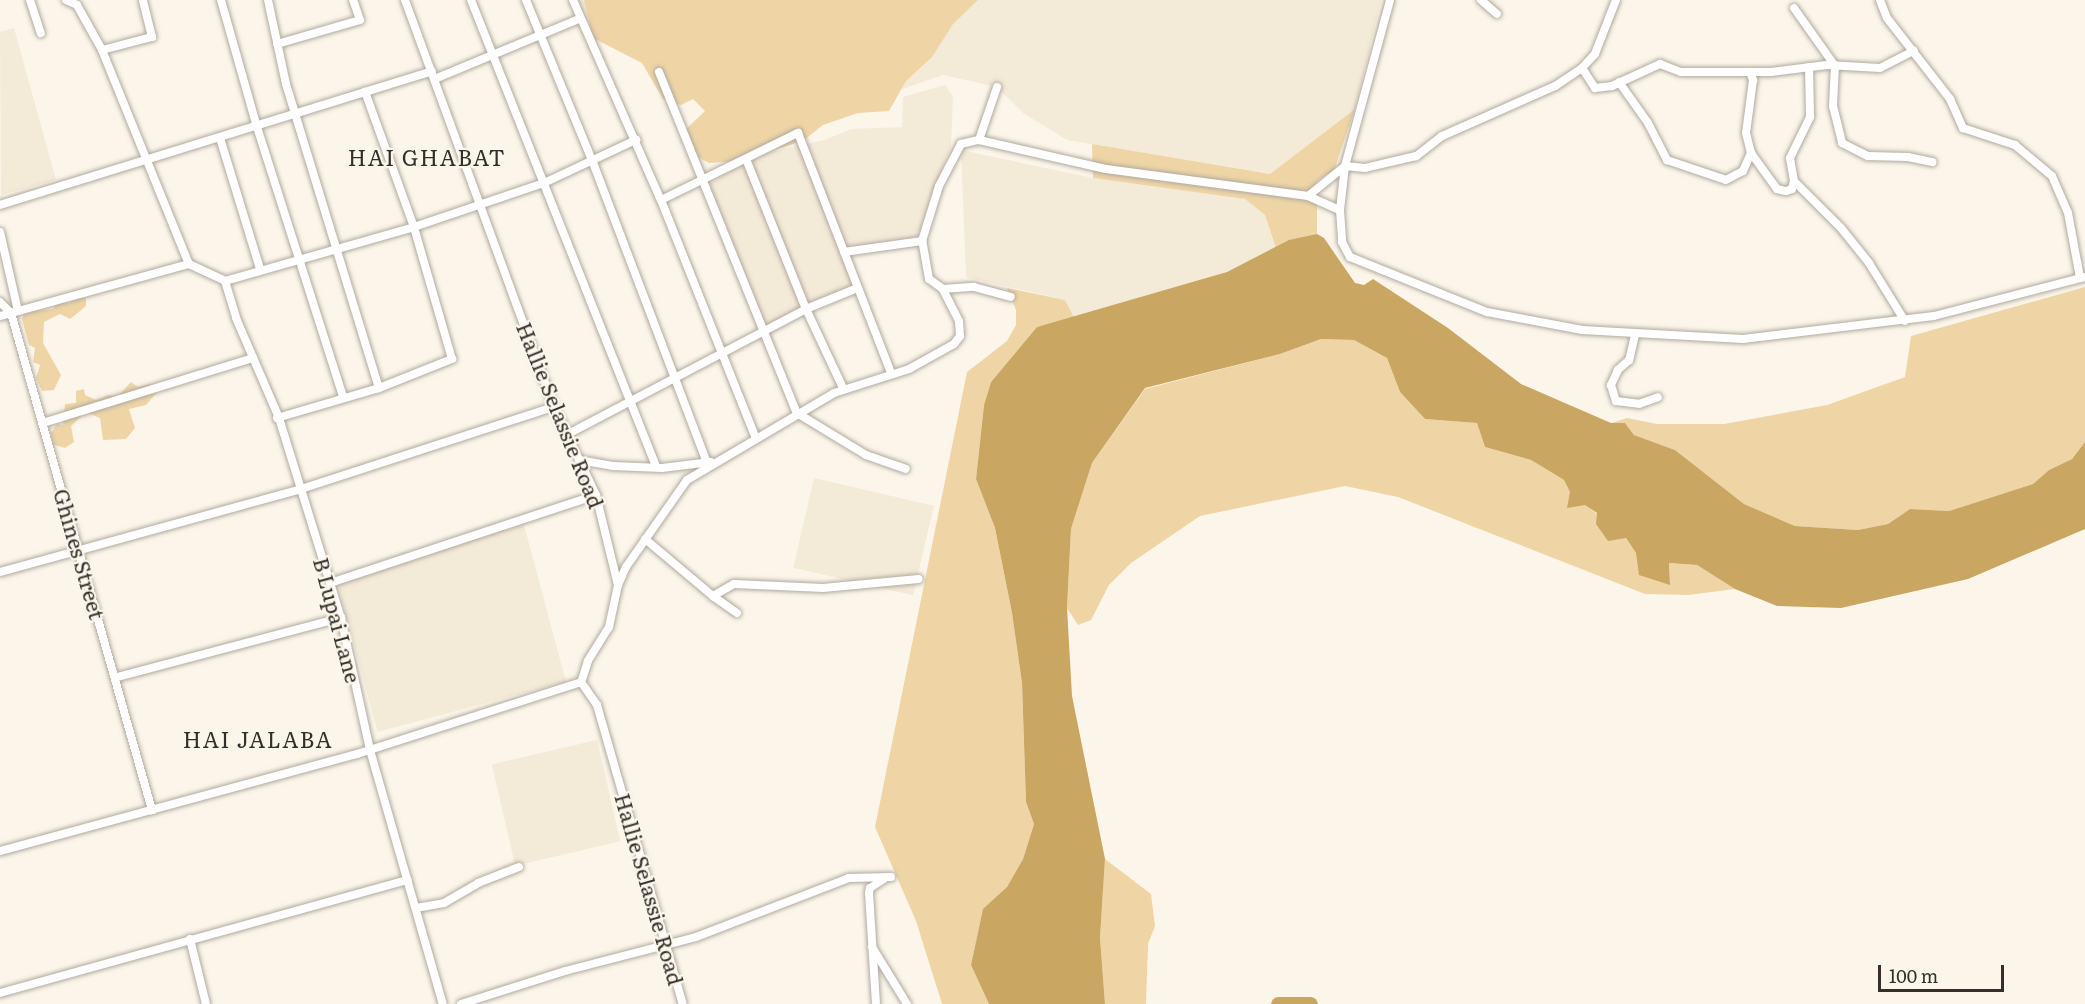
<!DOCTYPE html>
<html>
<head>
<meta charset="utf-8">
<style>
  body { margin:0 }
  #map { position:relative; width:2085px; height:1004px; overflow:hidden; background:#fcf6ea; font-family:Literata,serif }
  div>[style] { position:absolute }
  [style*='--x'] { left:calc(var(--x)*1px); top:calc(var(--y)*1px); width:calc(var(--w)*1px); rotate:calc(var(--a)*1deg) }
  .built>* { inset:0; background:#f4ead8; transform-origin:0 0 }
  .green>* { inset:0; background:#efd5a6 }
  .water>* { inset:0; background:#c9a661 }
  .river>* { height:15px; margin:-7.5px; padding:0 7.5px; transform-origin:7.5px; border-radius:7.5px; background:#c9a661 }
  .roads { filter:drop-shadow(0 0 2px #b0aa9f) drop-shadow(0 0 2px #b0aa9f) }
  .minor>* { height:8px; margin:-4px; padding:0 4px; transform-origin:4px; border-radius:4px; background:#fff }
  span { translate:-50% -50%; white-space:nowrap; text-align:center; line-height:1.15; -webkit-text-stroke:4.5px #fcf6ea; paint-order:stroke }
  .street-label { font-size:21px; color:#33302c }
  .neighbourhood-label { font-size:22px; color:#33302c; letter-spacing:1.5px }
  .scale { position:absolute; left:1878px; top:965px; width:126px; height:27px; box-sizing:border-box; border:3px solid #33302c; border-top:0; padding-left:8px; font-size:18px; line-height:21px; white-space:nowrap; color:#33302c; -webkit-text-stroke:4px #fcf6ea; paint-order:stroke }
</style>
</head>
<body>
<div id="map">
  <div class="built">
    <div style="clip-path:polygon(577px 0,1381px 0,1355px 109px,1270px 174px,1067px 140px,1023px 113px,997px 87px,943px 75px,871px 100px,581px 21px)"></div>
    <div style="clip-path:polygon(14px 28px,56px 180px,1px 195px,0 32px)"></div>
    <div style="clip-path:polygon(945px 85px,953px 96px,951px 146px,917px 237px,842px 250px,854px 284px,765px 326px,708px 184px,762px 154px,824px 140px,852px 129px,902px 127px,903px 97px)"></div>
    <div style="clip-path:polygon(961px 150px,1093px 178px,1245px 199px,1265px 215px,1276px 248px,1227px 272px,1075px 319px,1065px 300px,966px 277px)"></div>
    <div style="left:814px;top:478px;width:123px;height:92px;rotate:13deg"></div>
    <div style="left:524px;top:525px;width:162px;height:195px;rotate:75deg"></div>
    <div style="left:597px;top:740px;width:104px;height:108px;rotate:77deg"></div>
  </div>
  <div class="green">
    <div style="clip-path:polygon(584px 0,978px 0,953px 24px,932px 57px,906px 81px,889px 111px,858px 113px,823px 125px,803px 141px,736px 161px,709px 163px,690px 153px,682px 133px,705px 111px,693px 99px,681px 105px,663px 99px,642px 63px,593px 38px)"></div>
    <div style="clip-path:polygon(1355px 109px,1334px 170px,1317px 181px,1317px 234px,1276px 248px,1265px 215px,1245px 199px,1093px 178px,1092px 144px,1270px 174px)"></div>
    <div style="clip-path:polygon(2085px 287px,2085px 442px,2072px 459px,2049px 470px,2033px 484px,1949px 511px,1910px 509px,1888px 524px,1858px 530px,1795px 526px,1744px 504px,1675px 450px,1634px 435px,1625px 423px,1611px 423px,1627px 418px,1657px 424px,1724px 424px,1827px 405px,1905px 377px,1911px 336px)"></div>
    <div style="clip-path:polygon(1007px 288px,1065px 300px,1075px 319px,1037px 327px,991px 382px,984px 405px,976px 479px,995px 528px,1012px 613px,1022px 683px,1026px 802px,1034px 824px,1023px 859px,1007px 887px,983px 910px,971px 965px,989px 1004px,942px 1004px,916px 921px,875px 827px,967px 372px,1007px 341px,1016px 325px,1016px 310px)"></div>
    <div style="clip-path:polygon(75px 297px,86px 298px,86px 306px,70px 319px,60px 314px,44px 322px,43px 343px,61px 375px,54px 390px,42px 391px,36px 378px,40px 365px,33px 362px,35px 348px,29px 345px,22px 319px,25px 312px,53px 309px,58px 302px,70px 303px)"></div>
    <div style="clip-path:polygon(1321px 339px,1354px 340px,1387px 358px,1400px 392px,1425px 419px,1477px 423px,1485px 447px,1531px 460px,1564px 480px,1570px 492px,1626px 538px,1636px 553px,1670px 584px,1669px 563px,1697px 565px,1735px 589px,1688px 595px,1645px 594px,1398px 497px,1345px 486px,1200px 516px,1131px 563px,1109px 585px,1091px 620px,1078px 625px,1067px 608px,1071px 529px,1092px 463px,1145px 389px,1280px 354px)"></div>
    <div style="clip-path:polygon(131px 382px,138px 387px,150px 384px,159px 390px,146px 405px,129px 409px,135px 428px,126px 439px,103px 440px,100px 418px,86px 412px,71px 426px,74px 442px,65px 448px,54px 445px,51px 433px,57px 424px,63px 425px,65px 404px,76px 403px,76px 391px,84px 389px,85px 395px,96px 400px,108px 395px,118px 396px)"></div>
    <div style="clip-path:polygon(1105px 859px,1151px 894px,1155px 926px,1148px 944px,1146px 1004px,1105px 1004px,1100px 938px)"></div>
  </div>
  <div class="water">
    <div style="clip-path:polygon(1317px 234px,1324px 238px,1355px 283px,1364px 285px,1373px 279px,1448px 328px,1521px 384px,1611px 423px,1625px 423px,1634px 435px,1675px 450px,1744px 504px,1795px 526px,1858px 530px,1888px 524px,1910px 509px,1949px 511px,2033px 484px,2049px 470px,2072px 459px,2085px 442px,2085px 529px,1968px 579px,1841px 608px,1777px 606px,1735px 589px,1697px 565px,1669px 563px,1670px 585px,1639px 575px,1636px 553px,1626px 538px,1608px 541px,1596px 524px,1597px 513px,1585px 505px,1567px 508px,1570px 492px,1564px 480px,1531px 460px,1485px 447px,1477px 423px,1425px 419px,1400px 392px,1387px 358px,1354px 340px,1321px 339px,1280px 354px,1145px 388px,1092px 463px,1071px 529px,1067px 608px,1072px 696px,1105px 859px,1100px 938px,1105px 1004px,989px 1004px,971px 965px,983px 909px,1007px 887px,1023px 859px,1034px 824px,1026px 802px,1022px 683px,1012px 613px,995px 528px,976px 479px,984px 405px,991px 382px,1037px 327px,1227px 272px,1289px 240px)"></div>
  </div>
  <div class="river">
    <div style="--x:1278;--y:1004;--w:32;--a:0"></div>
  </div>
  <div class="roads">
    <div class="minor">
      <div style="--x:30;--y:0;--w:35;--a:72"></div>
      <div style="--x:66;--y:0;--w:12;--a:24"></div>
      <div style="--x:77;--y:5;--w:51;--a:60.9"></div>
      <div style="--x:102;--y:50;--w:231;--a:67.9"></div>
      <div style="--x:221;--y:0;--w:132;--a:74.2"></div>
      <div style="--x:257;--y:127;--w:283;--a:72.3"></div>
      <div style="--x:268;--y:0;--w:86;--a:77.9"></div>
      <div style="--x:286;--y:84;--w:318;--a:73"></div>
      <div style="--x:405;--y:0;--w:433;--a:69.9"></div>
      <div style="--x:554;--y:407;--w:98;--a:64.5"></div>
      <div style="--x:596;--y:495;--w:93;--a:76.3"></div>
      <div style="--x:618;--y:585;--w:43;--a:102.1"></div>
      <div style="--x:609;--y:627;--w:40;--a:122"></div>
      <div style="--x:588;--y:661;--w:22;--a:108"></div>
      <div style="--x:581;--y:682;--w:28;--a:55"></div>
      <div style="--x:597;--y:705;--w:311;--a:74"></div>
      <div style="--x:471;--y:0;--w:501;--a:68.35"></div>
      <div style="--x:526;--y:0;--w:173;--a:67.6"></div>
      <div style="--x:592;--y:160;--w:324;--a:69.2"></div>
      <div style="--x:573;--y:0;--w:219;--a:66.3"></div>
      <div style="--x:661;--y:200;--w:257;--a:68.3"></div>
      <div style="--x:1481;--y:0;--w:21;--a:41"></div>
      <div style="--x:1616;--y:0;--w:58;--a:111.3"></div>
      <div style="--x:1595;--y:54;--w:19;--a:133"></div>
      <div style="--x:1582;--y:68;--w:32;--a:146"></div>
      <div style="--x:1555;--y:86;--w:124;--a:156.1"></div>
      <div style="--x:1442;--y:136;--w:33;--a:142"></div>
      <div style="--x:1416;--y:156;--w:52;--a:166.8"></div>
      <div style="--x:1365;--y:168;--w:20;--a:-174"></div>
      <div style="--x:1345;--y:166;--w:44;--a:96.5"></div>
      <div style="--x:1340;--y:210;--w:32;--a:86"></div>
      <div style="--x:1342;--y:242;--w:17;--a:62"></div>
      <div style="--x:1350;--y:257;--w:148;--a:21.9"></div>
      <div style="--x:1487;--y:312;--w:97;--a:10.7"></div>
      <div style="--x:1582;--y:330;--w:161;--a:3.2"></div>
      <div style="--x:1743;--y:339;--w:192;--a:-6.9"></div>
      <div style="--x:1934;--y:316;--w:156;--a:-14.5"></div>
      <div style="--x:1880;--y:0;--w:19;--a:69"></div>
      <div style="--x:1887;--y:18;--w:103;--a:52.1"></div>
      <div style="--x:1950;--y:99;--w:32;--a:66"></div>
      <div style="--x:1963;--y:128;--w:55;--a:18.1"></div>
      <div style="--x:2015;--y:145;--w:48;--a:40"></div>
      <div style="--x:2052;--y:176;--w:40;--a:66.6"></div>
      <div style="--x:2068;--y:213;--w:66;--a:79.5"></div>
      <div style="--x:1794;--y:8;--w:71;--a:54.7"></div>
      <div style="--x:1835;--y:66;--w:40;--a:92.9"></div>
      <div style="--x:1833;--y:106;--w:38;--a:76"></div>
      <div style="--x:1842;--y:143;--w:29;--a:27"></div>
      <div style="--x:1868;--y:156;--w:40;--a:1.4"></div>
      <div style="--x:1908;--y:157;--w:25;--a:12"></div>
      <div style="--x:277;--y:44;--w:86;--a:-16.1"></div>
      <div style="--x:360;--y:20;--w:21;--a:-109"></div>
      <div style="--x:102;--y:50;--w:52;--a:-14.6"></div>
      <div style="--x:152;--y:37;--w:38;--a:-104"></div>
      <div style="--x:1582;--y:68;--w:24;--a:57"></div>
      <div style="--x:1595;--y:88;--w:17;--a:-7"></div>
      <div style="--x:1612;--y:86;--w:53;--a:-24.6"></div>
      <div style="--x:1660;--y:64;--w:22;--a:21"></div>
      <div style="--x:1681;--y:72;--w:90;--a:0"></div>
      <div style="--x:1771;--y:72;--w:56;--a:-7.1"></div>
      <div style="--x:1827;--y:65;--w:53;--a:3.2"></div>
      <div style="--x:1880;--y:68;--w:38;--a:-27"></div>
      <div style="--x:659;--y:72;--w:368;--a:68"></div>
      <div style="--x:797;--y:413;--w:81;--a:31.3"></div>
      <div style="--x:866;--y:455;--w:42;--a:19.3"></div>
      <div style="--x:1750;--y:72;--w:9;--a:69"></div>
      <div style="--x:1753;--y:80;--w:53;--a:97.5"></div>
      <div style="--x:1746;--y:133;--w:21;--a:76"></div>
      <div style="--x:1751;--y:153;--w:44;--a:54.2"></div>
      <div style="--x:1777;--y:189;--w:9;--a:13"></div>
      <div style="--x:1786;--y:191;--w:6;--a:-18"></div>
      <div style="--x:1792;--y:189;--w:8;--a:-76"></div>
      <div style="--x:1794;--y:181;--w:23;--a:-100"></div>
      <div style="--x:1790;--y:158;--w:46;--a:-64"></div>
      <div style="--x:1810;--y:117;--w:50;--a:-91.1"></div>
      <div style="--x:437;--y:78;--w:154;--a:-22.6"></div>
      <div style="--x:1619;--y:82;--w:50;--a:54.7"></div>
      <div style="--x:1648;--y:123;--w:42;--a:62.8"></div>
      <div style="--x:1667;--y:160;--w:62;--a:18.7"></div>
      <div style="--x:1726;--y:180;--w:19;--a:-28"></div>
      <div style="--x:1743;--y:171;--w:20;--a:-66"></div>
      <div style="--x:220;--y:138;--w:137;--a:73"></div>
      <div style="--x:979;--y:140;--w:56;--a:-71.2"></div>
      <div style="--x:746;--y:159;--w:162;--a:68.2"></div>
      <div style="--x:806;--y:309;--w:87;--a:64.9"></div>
      <div style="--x:1794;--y:181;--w:66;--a:45"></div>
      <div style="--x:1841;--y:228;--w:45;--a:51.3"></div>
      <div style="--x:1869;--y:263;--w:68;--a:58.2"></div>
      <div style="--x:1308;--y:196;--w:48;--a:-39"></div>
      <div style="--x:1345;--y:166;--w:172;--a:-74.8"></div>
      <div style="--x:661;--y:200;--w:153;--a:-26.1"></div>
      <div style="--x:798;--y:133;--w:257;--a:68.8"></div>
      <div style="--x:0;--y:205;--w:452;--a:-17.2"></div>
      <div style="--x:0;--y:232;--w:81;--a:77.2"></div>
      <div style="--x:844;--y:252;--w:79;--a:-8"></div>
      <div style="--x:189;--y:264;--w:40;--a:25"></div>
      <div style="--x:225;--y:281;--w:39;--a:73"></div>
      <div style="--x:236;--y:318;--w:109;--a:66.7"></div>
      <div style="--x:279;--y:418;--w:209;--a:72.8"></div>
      <div style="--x:341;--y:618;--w:135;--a:77.6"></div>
      <div style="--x:370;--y:750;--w:264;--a:74"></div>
      <div style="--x:225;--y:281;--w:197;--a:-15.9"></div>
      <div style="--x:414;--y:227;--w:137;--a:-18.7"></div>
      <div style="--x:544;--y:183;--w:102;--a:-25.1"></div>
      <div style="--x:943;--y:289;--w:31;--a:-4"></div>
      <div style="--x:974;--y:287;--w:38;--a:15"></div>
      <div style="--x:0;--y:302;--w:16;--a:45"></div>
      <div style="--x:11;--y:313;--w:517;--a:74.16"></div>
      <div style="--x:0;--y:316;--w:196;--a:-15.4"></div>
      <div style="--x:1635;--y:335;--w:26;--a:103"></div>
      <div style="--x:1629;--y:360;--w:15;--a:138"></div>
      <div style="--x:1618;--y:370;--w:17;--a:115"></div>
      <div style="--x:1611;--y:385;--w:17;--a:73"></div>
      <div style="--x:1616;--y:401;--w:23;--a:7"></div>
      <div style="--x:1639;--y:404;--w:20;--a:-20"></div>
      <div style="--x:277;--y:418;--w:106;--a:-16.4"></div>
      <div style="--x:379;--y:388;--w:79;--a:-21.7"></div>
      <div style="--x:452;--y:359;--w:137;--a:-106.1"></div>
      <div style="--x:414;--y:227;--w:144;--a:-109.9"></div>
      <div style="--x:43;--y:423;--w:220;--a:-17.2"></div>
      <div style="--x:568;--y:434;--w:269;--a:-27.7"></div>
      <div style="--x:806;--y:309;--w:53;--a:-22.2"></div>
      <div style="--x:579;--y:460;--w:34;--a:10"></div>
      <div style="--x:612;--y:466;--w:50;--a:2.3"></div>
      <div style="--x:662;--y:468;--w:49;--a:-7"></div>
      <div style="--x:645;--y:539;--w:89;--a:40"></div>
      <div style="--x:0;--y:572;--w:312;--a:-15.4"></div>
      <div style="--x:301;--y:489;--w:266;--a:-18"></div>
      <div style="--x:330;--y:583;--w:280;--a:-18.3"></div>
      <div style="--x:618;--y:585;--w:20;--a:-66"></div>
      <div style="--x:626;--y:567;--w:106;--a:-55"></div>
      <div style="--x:687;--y:480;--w:171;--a:-30.6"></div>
      <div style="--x:834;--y:393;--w:79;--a:-17.7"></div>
      <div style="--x:909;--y:369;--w:51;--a:-29.1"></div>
      <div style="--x:954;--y:344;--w:10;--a:-53"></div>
      <div style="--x:960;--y:336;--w:15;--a:-94"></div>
      <div style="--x:959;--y:321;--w:36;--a:-117"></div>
      <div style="--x:943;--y:289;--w:17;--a:-144"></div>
      <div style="--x:929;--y:279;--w:39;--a:-100"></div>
      <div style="--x:922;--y:241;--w:58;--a:-72.8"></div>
      <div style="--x:939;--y:186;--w:47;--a:-62.4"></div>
      <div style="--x:961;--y:144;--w:18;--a:-13"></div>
      <div style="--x:979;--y:140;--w:130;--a:12.9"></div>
      <div style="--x:1106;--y:169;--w:204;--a:7.6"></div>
      <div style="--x:1308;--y:196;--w:35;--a:24"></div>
      <div style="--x:737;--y:613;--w:29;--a:-145"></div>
      <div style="--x:713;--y:596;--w:24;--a:-30"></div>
      <div style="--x:734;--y:584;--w:89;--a:2.6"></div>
      <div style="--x:823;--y:588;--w:96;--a:-5.4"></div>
      <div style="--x:117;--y:677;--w:232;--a:-14.8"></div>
      <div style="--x:0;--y:851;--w:370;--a:-15.2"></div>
      <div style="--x:357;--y:754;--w:235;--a:-17.8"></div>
      <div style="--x:416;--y:908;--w:28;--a:-10"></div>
      <div style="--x:444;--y:903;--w:39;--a:-30"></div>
      <div style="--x:478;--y:883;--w:44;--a:-21.3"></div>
      <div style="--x:190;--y:939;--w:67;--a:76.2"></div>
      <div style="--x:872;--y:947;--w:67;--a:58.4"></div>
      <div style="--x:0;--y:993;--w:423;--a:-15.5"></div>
      <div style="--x:461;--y:1004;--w:109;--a:-17.6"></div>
      <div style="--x:565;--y:971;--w:135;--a:-14.5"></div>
      <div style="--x:696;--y:937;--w:164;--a:-21.1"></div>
      <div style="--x:849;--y:878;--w:42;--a:-1.4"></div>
      <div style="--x:876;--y:1004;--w:111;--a:-93.6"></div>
      <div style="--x:869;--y:893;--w:5;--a:-79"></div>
      <div style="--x:870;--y:888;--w:17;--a:-33"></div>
    </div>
  </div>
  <div class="street-label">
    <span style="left:561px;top:415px;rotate:68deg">Hallie Selassie Road</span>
    <span style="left:80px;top:554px;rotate:74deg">Ghines Street</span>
    <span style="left:338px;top:620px;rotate:75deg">B Lupai Lane</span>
    <span style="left:650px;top:889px;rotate:74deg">Hallie Selassie Road</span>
  </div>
  <div class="neighbourhood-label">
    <span style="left:427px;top:157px">HAI GHABAT</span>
    <span style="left:258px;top:739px">HAI JALABA</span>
  </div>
  <div class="scale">100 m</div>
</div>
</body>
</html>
